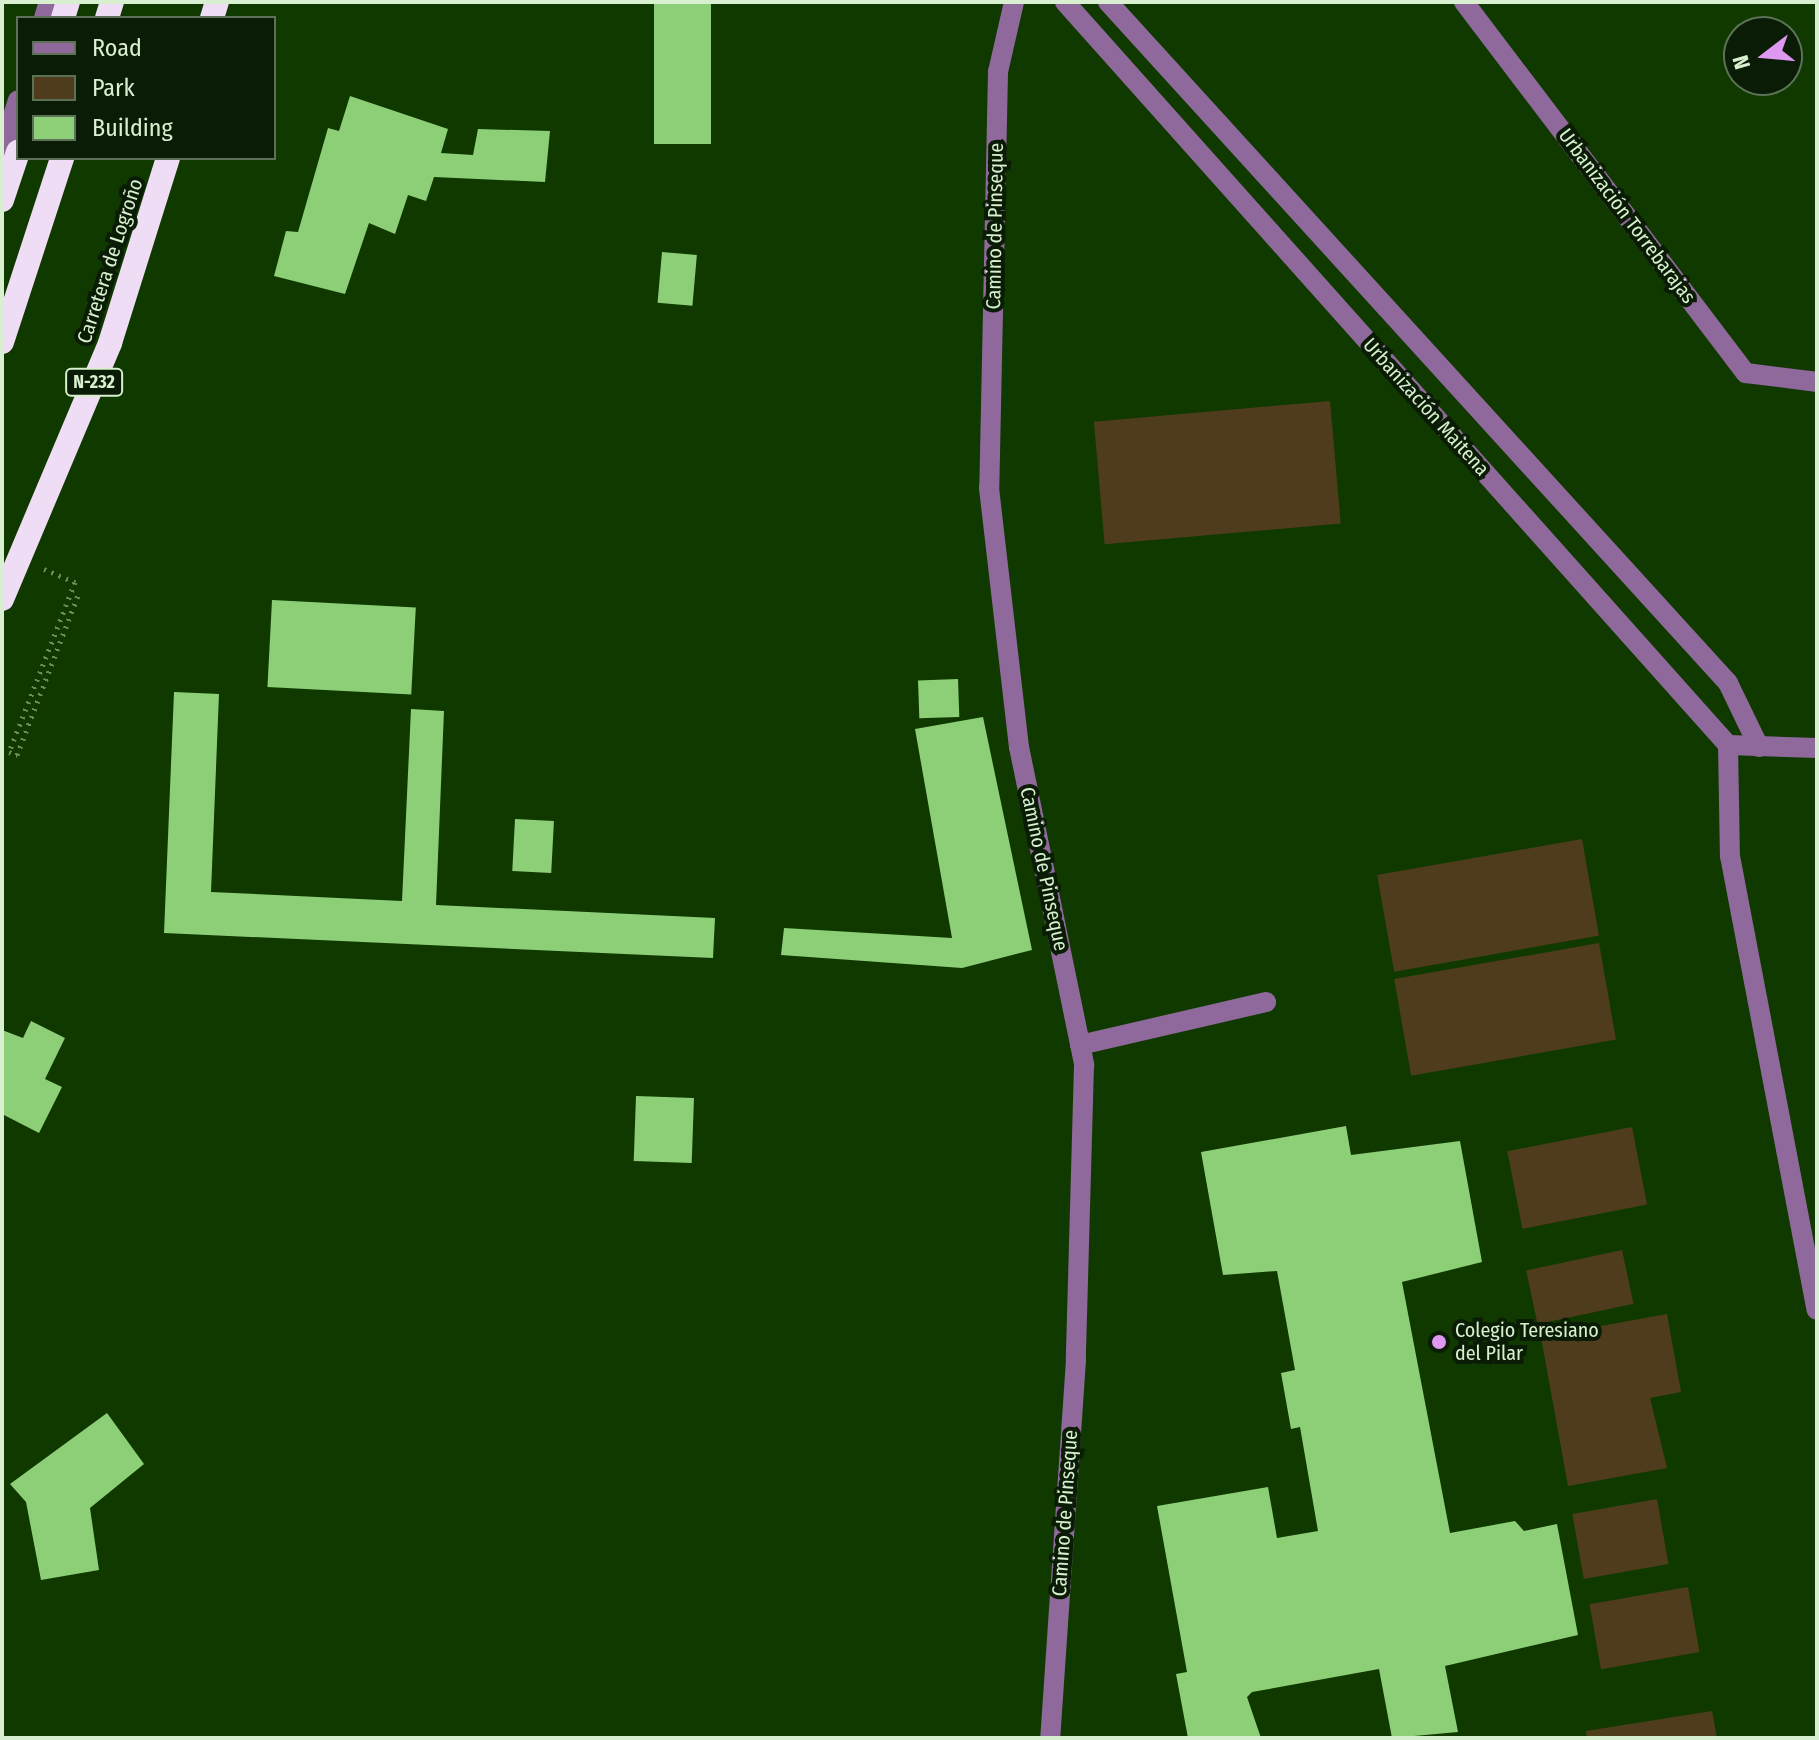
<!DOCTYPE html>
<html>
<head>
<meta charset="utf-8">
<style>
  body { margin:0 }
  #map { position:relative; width:1819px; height:1740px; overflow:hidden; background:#103900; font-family:"Fira Sans Condensed",sans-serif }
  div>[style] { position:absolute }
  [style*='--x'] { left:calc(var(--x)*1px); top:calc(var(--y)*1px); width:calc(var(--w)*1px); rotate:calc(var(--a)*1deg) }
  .green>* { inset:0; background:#4f3c1d; transform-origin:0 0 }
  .building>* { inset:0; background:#8ccf76; transform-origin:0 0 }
  .path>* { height:5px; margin-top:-2.5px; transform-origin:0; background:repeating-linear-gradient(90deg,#6a8b5d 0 2px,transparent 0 8px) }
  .minor>* { height:20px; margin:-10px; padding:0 10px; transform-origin:10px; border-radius:10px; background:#90699c }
  .highway>* { height:24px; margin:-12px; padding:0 12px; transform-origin:12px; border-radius:12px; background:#efdcf5 }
  .dots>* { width:22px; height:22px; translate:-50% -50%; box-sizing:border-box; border:4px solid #0a1c05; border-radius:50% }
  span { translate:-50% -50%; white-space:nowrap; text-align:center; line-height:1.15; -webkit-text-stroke:8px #0a1c05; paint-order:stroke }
  .shield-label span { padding:2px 6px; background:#0a1c05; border:2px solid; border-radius:6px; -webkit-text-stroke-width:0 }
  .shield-label { font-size:18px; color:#d8f0d0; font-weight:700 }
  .street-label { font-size:20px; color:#d8f0d0 }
  .poi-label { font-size:20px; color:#d8f0d0 }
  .left { translate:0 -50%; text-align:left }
  .frame { position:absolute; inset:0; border:4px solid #d8f0d0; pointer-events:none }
  .legend { position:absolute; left:16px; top:16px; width:260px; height:144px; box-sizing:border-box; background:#0a1c05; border:2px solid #5c7156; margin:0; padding:10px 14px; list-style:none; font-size:24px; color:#d8f0d0 }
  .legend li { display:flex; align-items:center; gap:16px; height:40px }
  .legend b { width:40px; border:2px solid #5c7156 }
  .north { position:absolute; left:1723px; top:16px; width:80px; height:80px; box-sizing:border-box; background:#0a1c05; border:2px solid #5c7156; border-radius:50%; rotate:254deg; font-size:22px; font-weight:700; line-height:32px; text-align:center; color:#d8f0d0 }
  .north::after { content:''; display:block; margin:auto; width:28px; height:36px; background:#de98f2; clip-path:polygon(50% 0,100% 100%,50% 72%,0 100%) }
</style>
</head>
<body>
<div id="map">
  <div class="green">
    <div style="left:1330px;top:401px;width:123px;height:237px;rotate:85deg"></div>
    <div style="left:1582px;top:839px;width:98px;height:208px;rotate:80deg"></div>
    <div style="left:1599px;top:943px;width:98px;height:208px;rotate:80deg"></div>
    <div style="left:1632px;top:1127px;width:79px;height:127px;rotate:79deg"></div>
    <div style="left:1622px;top:1250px;width:55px;height:98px;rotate:78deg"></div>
    <div style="clip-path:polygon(1667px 1314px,1681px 1392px,1650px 1398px,1667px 1468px,1568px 1486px,1541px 1337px)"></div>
    <div style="left:1657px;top:1499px;width:66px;height:86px;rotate:80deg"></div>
    <div style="left:1688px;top:1587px;width:66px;height:100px;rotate:80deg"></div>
    <div style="clip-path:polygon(1712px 1711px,1717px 1738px,1587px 1738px,1586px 1731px)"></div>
  </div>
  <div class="building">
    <div style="left:654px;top:2px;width:57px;height:142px"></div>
    <div style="clip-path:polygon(350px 96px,448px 129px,441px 153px,473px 155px,478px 129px,550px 131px,545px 182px,434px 177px,426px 201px,408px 195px,395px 234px,369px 223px,345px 294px,274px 276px,286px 231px,298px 232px,328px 128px,339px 131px)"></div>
    <div style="left:662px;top:252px;width:35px;height:51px;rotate:5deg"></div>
    <div style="left:272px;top:600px;width:144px;height:87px;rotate:3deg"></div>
    <div style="left:958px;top:679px;width:38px;height:40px;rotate:88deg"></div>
    <div style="clip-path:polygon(174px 692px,219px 694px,211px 892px,402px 901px,411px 709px,444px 711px,436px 905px,715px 918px,713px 958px,164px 933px)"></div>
    <div style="clip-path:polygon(983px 717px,1032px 950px,962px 968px,781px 955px,784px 928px,952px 938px,915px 729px)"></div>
    <div style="left:515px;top:819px;width:39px;height:52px;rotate:3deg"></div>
    <div style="clip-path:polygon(31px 1021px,65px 1038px,45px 1079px,62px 1087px,39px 1133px,2px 1114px,2px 1030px,23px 1038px)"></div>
    <div style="left:636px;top:1096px;width:58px;height:65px;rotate:2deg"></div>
    <div style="clip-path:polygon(1346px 1126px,1351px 1155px,1460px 1141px,1482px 1262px,1402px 1282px,1450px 1533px,1515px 1521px,1524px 1531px,1557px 1524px,1578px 1635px,1445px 1666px,1458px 1732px,1392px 1738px,1379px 1669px,1252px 1692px,1247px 1697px,1261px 1738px,1188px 1738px,1176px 1674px,1187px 1672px,1157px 1506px,1268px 1487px,1277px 1538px,1318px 1531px,1300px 1427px,1291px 1429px,1281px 1373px,1295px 1370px,1277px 1271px,1223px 1275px,1201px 1152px)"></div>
    <div style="clip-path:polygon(107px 1413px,144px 1464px,90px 1508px,99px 1570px,41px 1580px,26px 1502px,10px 1484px)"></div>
  </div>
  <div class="path">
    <div style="--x:44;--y:569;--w:34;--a:23"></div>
    <div style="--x:75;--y:582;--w:182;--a:111.2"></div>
    <div style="--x:9;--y:752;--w:9;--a:21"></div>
    <div style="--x:17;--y:755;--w:171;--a:-69.1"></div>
  </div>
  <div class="minor">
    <div style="--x:1014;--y:2;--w:72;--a:102.9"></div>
    <div style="--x:998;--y:72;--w:416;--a:91.2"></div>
    <div style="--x:989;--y:488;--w:261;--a:83.4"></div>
    <div style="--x:1019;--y:747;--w:325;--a:78.4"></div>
    <div style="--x:1084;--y:1065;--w:295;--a:91.6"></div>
    <div style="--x:1076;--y:1360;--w:379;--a:93.9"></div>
    <div style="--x:1065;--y:2;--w:996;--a:48.26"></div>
    <div style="--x:1728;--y:745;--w:89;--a:1.9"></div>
    <div style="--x:1108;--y:2;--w:921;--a:47.68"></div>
    <div style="--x:1728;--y:683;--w:71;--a:64.2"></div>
    <div style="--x:1464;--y:2;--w:466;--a:52.8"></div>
    <div style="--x:1746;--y:373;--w:72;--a:7.2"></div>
    <div style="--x:44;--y:18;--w:17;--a:-73"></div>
    <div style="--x:2;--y:150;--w:52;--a:-72.3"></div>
    <div style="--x:1728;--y:745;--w:111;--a:89"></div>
    <div style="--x:1730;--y:856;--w:462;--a:79.2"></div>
    <div style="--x:1080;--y:1045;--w:191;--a:-13"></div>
  </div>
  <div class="highway">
    <div style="--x:63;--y:18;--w:17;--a:-73"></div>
    <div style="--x:107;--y:18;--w:17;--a:-73"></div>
    <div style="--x:212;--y:18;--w:17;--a:-73"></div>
    <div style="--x:2;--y:200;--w:51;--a:-71.6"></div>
    <div style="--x:2;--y:342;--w:194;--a:-71.9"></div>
    <div style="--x:2;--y:599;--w:278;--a:-67.1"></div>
    <div style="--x:110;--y:343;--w:194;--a:-72.6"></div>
  </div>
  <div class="dots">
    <div style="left:1439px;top:1342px;background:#de98f2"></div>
  </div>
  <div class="shield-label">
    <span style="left:94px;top:382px">N-232</span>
  </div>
  <div class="street-label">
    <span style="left:1627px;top:216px;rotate:53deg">Urbanización Torrebarajas</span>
    <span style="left:995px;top:226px;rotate:-89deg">Camino de Pinseque</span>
    <span style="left:110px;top:261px;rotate:-72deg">Carretera de Logroño</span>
    <span style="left:1426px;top:407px;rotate:48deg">Urbanización Maitena</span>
    <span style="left:1044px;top:869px;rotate:78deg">Camino de Pinseque</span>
    <span style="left:1065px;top:1513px;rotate:-86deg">Camino de Pinseque</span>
  </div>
  <div class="poi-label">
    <span class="left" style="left:1455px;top:1342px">Colegio Teresiano<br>del Pilar</span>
  </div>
  <div class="frame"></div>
  <ul class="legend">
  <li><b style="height:10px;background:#90699c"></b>Road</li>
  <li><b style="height:22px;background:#4f3c1d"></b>Park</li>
  <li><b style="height:22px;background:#8ccf76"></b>Building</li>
  </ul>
  <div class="north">N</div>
</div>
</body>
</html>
